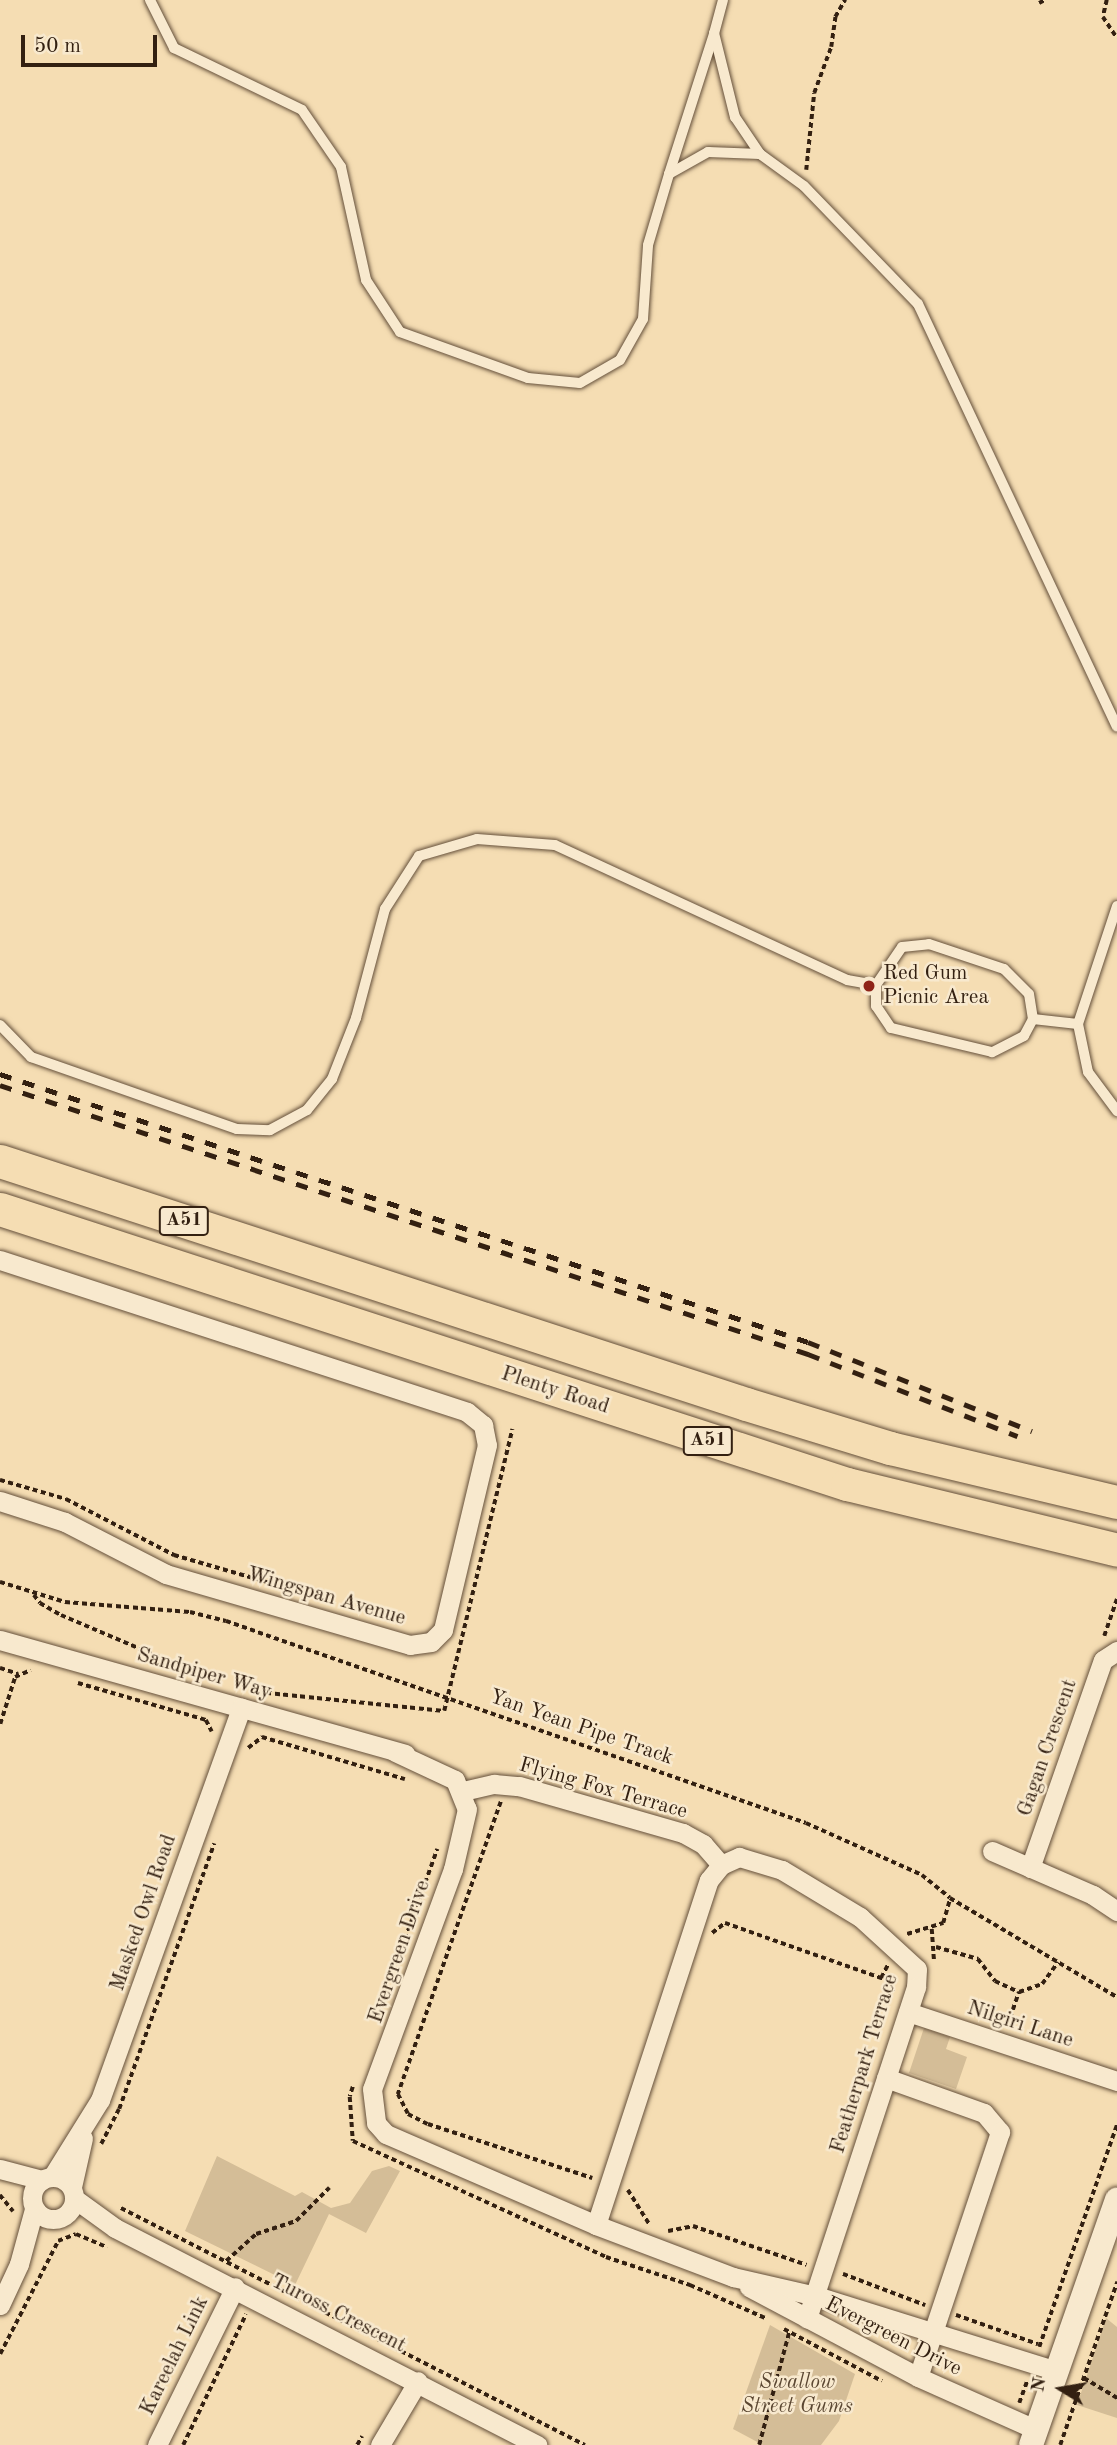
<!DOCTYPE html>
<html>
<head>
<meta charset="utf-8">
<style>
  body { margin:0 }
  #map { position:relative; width:1117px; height:2445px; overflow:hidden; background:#f5ddb3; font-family:"Old Standard TT",serif }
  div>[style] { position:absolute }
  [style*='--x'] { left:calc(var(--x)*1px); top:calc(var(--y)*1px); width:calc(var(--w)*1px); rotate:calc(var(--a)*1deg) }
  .green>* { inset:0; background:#d4bd97 }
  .path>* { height:3.5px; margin-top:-1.75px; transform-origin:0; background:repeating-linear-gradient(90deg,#332011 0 5px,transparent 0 8.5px) }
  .roads { filter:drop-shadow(0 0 2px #644f3a) drop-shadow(0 0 2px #644f3a) }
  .service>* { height:10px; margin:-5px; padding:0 5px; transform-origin:5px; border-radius:5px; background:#f8e9ce }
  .minor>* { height:19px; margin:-9.5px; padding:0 9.5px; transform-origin:9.5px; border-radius:9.5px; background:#f8e9ce }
  .minor>.ring { margin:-9.5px; padding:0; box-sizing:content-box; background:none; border:19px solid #f8e9ce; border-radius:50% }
  .tertiary>* { height:24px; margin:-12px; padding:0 12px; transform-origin:12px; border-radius:12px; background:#f8e9ce }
  .trunk>* { height:33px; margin:-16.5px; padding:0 16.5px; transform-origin:16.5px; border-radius:16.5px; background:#f5ddb3 }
  .rail>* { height:5px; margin-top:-2.5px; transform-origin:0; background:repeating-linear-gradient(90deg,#332011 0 12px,transparent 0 24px) }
  .dots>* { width:19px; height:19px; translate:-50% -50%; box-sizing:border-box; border:4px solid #f8e9ce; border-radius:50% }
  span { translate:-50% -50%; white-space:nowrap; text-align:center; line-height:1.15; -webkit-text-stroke:5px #f8e9ce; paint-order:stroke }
  .shield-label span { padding:2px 5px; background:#f8e9ce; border:2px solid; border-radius:5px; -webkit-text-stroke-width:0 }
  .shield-label { font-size:19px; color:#332011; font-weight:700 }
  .poi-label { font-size:21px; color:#332011 }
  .left { translate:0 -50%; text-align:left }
  .street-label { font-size:21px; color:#332011 }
  .park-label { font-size:21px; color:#5b4732; font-style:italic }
  .north { position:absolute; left:1026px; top:2354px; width:70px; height:70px; -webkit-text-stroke:5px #f8e9ce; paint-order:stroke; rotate:281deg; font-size:19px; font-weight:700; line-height:28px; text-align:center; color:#332011 }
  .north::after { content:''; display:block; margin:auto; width:24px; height:32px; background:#332011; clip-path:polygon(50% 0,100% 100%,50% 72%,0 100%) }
  .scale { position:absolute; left:21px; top:35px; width:136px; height:32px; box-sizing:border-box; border:4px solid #332011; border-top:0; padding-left:9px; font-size:21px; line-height:24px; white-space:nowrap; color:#332011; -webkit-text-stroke:5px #f8e9ce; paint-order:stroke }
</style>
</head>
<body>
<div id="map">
  <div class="green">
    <div style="clip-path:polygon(924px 2028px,950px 2037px,946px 2049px,967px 2057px,956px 2089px,909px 2073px)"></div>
    <div style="clip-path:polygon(217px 2156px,295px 2196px,302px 2192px,331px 2208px,350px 2203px,372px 2171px,389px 2166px,400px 2171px,366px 2233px,329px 2214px,295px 2285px,185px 2231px)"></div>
    <div style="clip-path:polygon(1106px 2318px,1117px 2327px,1117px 2418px,1077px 2405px)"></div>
    <div style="clip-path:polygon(770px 2325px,855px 2374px,839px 2421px,821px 2445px,763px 2445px,733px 2429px)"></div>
  </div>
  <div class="path">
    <div style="--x:1107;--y:0;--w:17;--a:103"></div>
    <div style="--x:1103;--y:17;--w:25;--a:56"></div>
    <div style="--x:1039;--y:3;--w:7;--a:-27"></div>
    <div style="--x:806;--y:170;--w:77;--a:-84.1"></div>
    <div style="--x:814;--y:93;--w:49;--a:-69.7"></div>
    <div style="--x:831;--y:47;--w:30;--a:-82"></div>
    <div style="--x:835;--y:17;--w:20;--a:-60"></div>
    <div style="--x:0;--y:1480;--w:69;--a:16.1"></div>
    <div style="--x:66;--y:1499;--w:122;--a:27.4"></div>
    <div style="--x:174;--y:1555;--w:132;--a:16.2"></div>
    <div style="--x:0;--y:1582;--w:68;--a:17.1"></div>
    <div style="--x:65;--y:1602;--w:125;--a:4.6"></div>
    <div style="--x:190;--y:1612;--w:37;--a:14"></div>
    <div style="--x:226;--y:1621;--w:614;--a:19.2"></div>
    <div style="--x:806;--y:1823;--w:127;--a:24.1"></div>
    <div style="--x:922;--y:1875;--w:36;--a:39"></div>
    <div style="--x:950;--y:1898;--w:194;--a:30.7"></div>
    <div style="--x:34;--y:1595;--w:10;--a:53"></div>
    <div style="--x:40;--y:1603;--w:24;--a:30"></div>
    <div style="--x:61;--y:1615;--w:155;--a:23.1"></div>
    <div style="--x:1104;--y:1636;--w:39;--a:-71"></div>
    <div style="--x:0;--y:1668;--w:19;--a:18"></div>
    <div style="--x:78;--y:1683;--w:133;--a:16.1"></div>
    <div style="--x:206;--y:1720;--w:13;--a:63"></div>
    <div style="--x:258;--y:1692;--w:187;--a:5.8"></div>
    <div style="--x:444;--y:1711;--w:290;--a:-76.4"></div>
    <div style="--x:0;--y:1724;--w:49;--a:-72.3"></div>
    <div style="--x:15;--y:1677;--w:17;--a:-24"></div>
    <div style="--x:248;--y:1748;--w:18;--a:-38"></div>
    <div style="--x:262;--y:1737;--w:149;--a:16.4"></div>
    <div style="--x:501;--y:1802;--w:310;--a:109.4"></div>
    <div style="--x:398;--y:2094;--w:22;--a:63"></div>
    <div style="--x:408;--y:2114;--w:22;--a:27"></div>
    <div style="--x:428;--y:2124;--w:173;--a:18.2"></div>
    <div style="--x:932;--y:1929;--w:31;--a:86"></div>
    <div style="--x:712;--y:1933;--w:16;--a:-38"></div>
    <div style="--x:725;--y:1923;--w:172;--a:19.4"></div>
    <div style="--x:887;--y:1980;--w:14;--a:60"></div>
    <div style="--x:907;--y:1934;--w:38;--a:-17"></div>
    <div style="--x:943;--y:1923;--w:25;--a:-74"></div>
    <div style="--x:402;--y:1947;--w:104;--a:-70.3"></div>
    <div style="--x:936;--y:1947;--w:44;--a:15.9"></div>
    <div style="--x:978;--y:1959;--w:28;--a:52"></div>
    <div style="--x:995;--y:1981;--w:26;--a:25"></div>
    <div style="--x:1019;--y:1992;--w:24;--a:-19"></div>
    <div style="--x:1042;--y:1984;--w:27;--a:-54"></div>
    <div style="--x:881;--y:1978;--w:16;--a:-63"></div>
    <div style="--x:1007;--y:2026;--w:36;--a:-71"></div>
    <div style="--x:353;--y:2087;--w:10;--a:107"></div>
    <div style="--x:350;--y:2097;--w:44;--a:86.1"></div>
    <div style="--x:353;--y:2141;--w:278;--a:24.6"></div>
    <div style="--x:606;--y:2257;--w:89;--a:18.4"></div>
    <div style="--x:690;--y:2285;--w:82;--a:23.7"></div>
    <div style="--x:101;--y:2144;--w:39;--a:-63"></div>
    <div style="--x:119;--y:2109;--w:282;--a:-70.3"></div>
    <div style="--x:628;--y:2190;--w:40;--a:58"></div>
    <div style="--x:0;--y:2195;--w:21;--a:51"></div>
    <div style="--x:121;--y:2208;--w:521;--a:27.06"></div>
    <div style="--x:668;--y:2231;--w:25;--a:-11"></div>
    <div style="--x:693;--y:2226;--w:120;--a:18.9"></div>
    <div style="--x:226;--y:2261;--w:40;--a:-42"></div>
    <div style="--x:256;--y:2234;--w:42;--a:-18"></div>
    <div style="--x:296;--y:2221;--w:47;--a:-45"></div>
    <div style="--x:843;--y:2274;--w:88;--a:20.7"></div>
    <div style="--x:956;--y:2315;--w:87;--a:19.5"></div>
    <div style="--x:784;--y:2329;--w:111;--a:28"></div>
    <div style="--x:1039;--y:2347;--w:236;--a:-70.7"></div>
    <div style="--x:0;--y:2354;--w:127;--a:-62.8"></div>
    <div style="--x:58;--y:2241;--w:19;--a:-21"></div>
    <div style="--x:76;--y:2234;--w:34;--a:23"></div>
    <div style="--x:1084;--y:2378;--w:39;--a:31"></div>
    <div style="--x:1019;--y:2403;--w:23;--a:-70"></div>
    <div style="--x:183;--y:2445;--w:145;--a:-64.3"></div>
    <div style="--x:357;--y:2445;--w:10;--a:-61"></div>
    <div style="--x:759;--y:2445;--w:117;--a:-75.1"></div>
    <div style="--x:1060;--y:2445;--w:173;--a:-70.7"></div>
  </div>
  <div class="roads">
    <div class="service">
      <div style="--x:150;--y:0;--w:54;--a:63.4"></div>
      <div style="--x:174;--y:48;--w:142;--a:25.8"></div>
      <div style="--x:302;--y:110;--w:69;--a:55.6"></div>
      <div style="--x:341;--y:167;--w:116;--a:77.5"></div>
      <div style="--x:366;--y:280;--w:62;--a:56.8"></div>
      <div style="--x:400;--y:332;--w:136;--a:19.8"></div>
      <div style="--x:528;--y:378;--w:52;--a:5.5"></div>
      <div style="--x:580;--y:383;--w:46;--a:-29.9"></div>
      <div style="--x:620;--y:360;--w:47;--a:-60.7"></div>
      <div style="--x:643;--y:319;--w:74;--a:-86.1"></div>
      <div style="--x:648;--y:245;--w:74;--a:-73.5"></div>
      <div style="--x:669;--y:174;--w:45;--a:-29.4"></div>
      <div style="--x:708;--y:152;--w:52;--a:2.2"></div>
      <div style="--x:760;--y:154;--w:54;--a:36"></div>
      <div style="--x:804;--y:186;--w:164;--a:46"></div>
      <div style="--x:918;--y:304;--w:467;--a:64.8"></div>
      <div style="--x:723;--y:0;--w:34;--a:105"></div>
      <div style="--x:714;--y:33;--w:87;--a:76"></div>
      <div style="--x:735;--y:117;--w:45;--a:56"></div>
      <div style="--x:669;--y:174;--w:147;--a:-72.2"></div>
      <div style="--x:1117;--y:906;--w:124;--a:108.3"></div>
      <div style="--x:1078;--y:1024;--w:49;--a:78.2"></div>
      <div style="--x:1088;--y:1072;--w:49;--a:53.4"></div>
      <div style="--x:929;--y:944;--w:79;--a:18.4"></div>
      <div style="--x:1004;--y:969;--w:35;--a:45"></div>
      <div style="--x:1029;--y:994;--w:25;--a:81"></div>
      <div style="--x:1033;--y:1019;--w:19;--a:118"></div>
      <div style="--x:1024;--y:1036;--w:36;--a:153"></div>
      <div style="--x:992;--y:1052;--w:104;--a:-166.6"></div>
      <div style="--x:891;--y:1028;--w:27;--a:-124"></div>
      <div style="--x:876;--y:1006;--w:21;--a:-90"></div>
      <div style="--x:876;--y:985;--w:46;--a:-55.6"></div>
      <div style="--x:902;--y:947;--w:27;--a:-6"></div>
      <div style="--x:1033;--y:1019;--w:45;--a:6.3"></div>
      <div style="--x:0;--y:1025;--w:45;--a:45.9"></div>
      <div style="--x:31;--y:1057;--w:218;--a:19.3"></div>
      <div style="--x:237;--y:1129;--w:33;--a:2"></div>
      <div style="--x:270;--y:1130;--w:42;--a:-28.4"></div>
      <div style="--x:307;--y:1110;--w:40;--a:-51"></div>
      <div style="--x:332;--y:1079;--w:66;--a:-68.5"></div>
      <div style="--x:356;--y:1018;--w:113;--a:-75.1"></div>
      <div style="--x:385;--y:909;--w:63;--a:-57.3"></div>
      <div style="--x:419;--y:856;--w:60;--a:-16.3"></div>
      <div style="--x:477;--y:839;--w:78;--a:4.4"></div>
      <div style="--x:555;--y:845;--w:322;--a:24.8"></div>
      <div style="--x:847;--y:980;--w:29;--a:10"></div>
    </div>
    <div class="minor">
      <div style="--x:0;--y:1260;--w:491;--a:18"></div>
      <div style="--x:467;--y:1412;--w:21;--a:39"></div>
      <div style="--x:483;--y:1425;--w:20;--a:79"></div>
      <div style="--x:487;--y:1445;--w:190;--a:103.4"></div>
      <div style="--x:443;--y:1630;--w:17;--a:135"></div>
      <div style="--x:431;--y:1642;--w:21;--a:172"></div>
      <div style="--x:410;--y:1645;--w:254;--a:-163.8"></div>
      <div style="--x:166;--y:1574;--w:114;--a:-152.8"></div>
      <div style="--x:65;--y:1522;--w:68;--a:-162.1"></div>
      <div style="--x:0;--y:1640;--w:421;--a:15.7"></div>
      <div style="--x:395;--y:1752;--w:66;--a:25"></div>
      <div style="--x:455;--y:1780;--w:31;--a:68"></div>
      <div style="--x:467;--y:1809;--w:62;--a:103.1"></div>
      <div style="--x:453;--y:1869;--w:234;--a:110.2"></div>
      <div style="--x:372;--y:2089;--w:34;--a:83"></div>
      <div style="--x:376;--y:2123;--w:15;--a:48"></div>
      <div style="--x:386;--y:2134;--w:229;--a:23.4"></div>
      <div style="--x:596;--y:2225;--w:147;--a:20.8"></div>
      <div style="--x:733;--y:2277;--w:85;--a:12.9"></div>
      <div style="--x:816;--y:2296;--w:252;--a:17.3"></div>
      <div style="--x:463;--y:1791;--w:32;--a:-13"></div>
      <div style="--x:494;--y:1784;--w:25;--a:5"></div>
      <div style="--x:519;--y:1786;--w:171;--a:16"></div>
      <div style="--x:683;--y:1833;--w:23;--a:29"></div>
      <div style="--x:703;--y:1844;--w:28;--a:49"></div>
      <div style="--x:992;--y:1851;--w:110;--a:23.5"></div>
      <div style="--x:1093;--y:1895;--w:29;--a:34"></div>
      <div style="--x:1030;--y:1868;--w:220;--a:-70.7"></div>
      <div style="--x:1103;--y:1660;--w:17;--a:-33"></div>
      <div style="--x:908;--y:2012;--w:220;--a:18.3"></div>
      <div style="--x:886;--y:2078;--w:104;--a:19.7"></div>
      <div style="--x:984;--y:2113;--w:25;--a:50"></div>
      <div style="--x:1000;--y:2132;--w:258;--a:108.5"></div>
      <div style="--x:0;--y:2169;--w:43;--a:14.7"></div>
      <div class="ring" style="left:32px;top:2177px;width:23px;height:23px"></div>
      <div style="--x:52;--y:2177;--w:91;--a:-58.1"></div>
      <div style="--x:100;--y:2100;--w:417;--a:-70.2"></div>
      <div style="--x:72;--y:2187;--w:50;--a:-77.3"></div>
      <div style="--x:75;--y:2199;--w:49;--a:35.9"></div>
      <div style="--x:115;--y:2228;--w:475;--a:27.2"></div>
      <div style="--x:596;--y:2225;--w:363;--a:-71.9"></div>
      <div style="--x:709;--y:1880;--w:19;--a:-51"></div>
      <div style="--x:721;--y:1865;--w:20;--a:-24"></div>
      <div style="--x:739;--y:1857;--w:45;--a:16.8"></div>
      <div style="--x:782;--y:1870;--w:91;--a:31.1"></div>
      <div style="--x:860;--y:1917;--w:77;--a:42.4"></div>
      <div style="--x:917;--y:1969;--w:18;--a:93"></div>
      <div style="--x:916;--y:1987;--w:349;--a:108.2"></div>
      <div style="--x:749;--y:2287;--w:191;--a:28"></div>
      <div style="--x:918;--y:2377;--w:130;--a:24"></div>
      <div style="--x:0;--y:2305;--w:45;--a:-65.1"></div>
      <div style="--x:19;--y:2264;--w:57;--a:-74.7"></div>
      <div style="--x:157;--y:2445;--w:176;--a:-63.7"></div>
      <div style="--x:380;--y:2445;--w:74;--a:-59.3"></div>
    </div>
    <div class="tertiary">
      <div style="--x:1031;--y:2445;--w:260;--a:-70.7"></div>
    </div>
    <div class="trunk">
      <div style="--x:0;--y:1161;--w:785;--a:18.04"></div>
      <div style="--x:746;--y:1404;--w:151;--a:17"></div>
      <div style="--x:890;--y:1448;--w:233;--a:13.4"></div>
      <div style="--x:0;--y:1209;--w:891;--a:17.99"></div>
      <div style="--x:847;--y:1484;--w:278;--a:13.7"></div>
    </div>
  </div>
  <div class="rail">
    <div style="--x:0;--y:1074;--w:851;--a:18.35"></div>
    <div style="--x:808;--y:1342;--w:241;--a:21.7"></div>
    <div style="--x:0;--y:1085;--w:852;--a:18.41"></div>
    <div style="--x:808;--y:1354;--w:225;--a:21.4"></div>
  </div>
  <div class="dots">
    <div style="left:869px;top:986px;background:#8f2418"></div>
  </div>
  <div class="shield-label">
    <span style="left:184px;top:1221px">A51</span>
    <span style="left:708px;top:1441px">A51</span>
  </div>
  <div class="poi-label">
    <span class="left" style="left:883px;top:986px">Red Gum<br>Picnic Area</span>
  </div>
  <div class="street-label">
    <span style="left:555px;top:1391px;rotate:18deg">Plenty Road</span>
    <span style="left:326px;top:1597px;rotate:16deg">Wingspan Avenue</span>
    <span style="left:204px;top:1674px;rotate:16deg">Sandpiper Way</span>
    <span style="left:581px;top:1728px;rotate:19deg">Yan Yean Pipe Track</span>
    <span style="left:1048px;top:1748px;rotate:-71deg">Gagan Crescent</span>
    <span style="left:603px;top:1789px;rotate:16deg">Flying Fox Terrace</span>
    <span style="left:144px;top:1913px;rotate:-71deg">Masked Owl Road</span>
    <span style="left:400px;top:1952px;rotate:-71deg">Evergreen Drive</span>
    <span style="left:1020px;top:2025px;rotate:18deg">Nilgiri Lane</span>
    <span style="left:865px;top:2064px;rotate:-73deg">Featherpark Terrace</span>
    <span style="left:338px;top:2314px;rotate:27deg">Tuross Crescent</span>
    <span style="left:893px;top:2337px;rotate:27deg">Evergreen Drive</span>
    <span style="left:175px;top:2356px;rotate:-64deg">Kareelah Link</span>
  </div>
  <div class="park-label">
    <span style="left:797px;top:2395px">Swallow<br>Street Gums</span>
  </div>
  <div class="north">N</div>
  <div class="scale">50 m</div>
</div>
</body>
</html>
